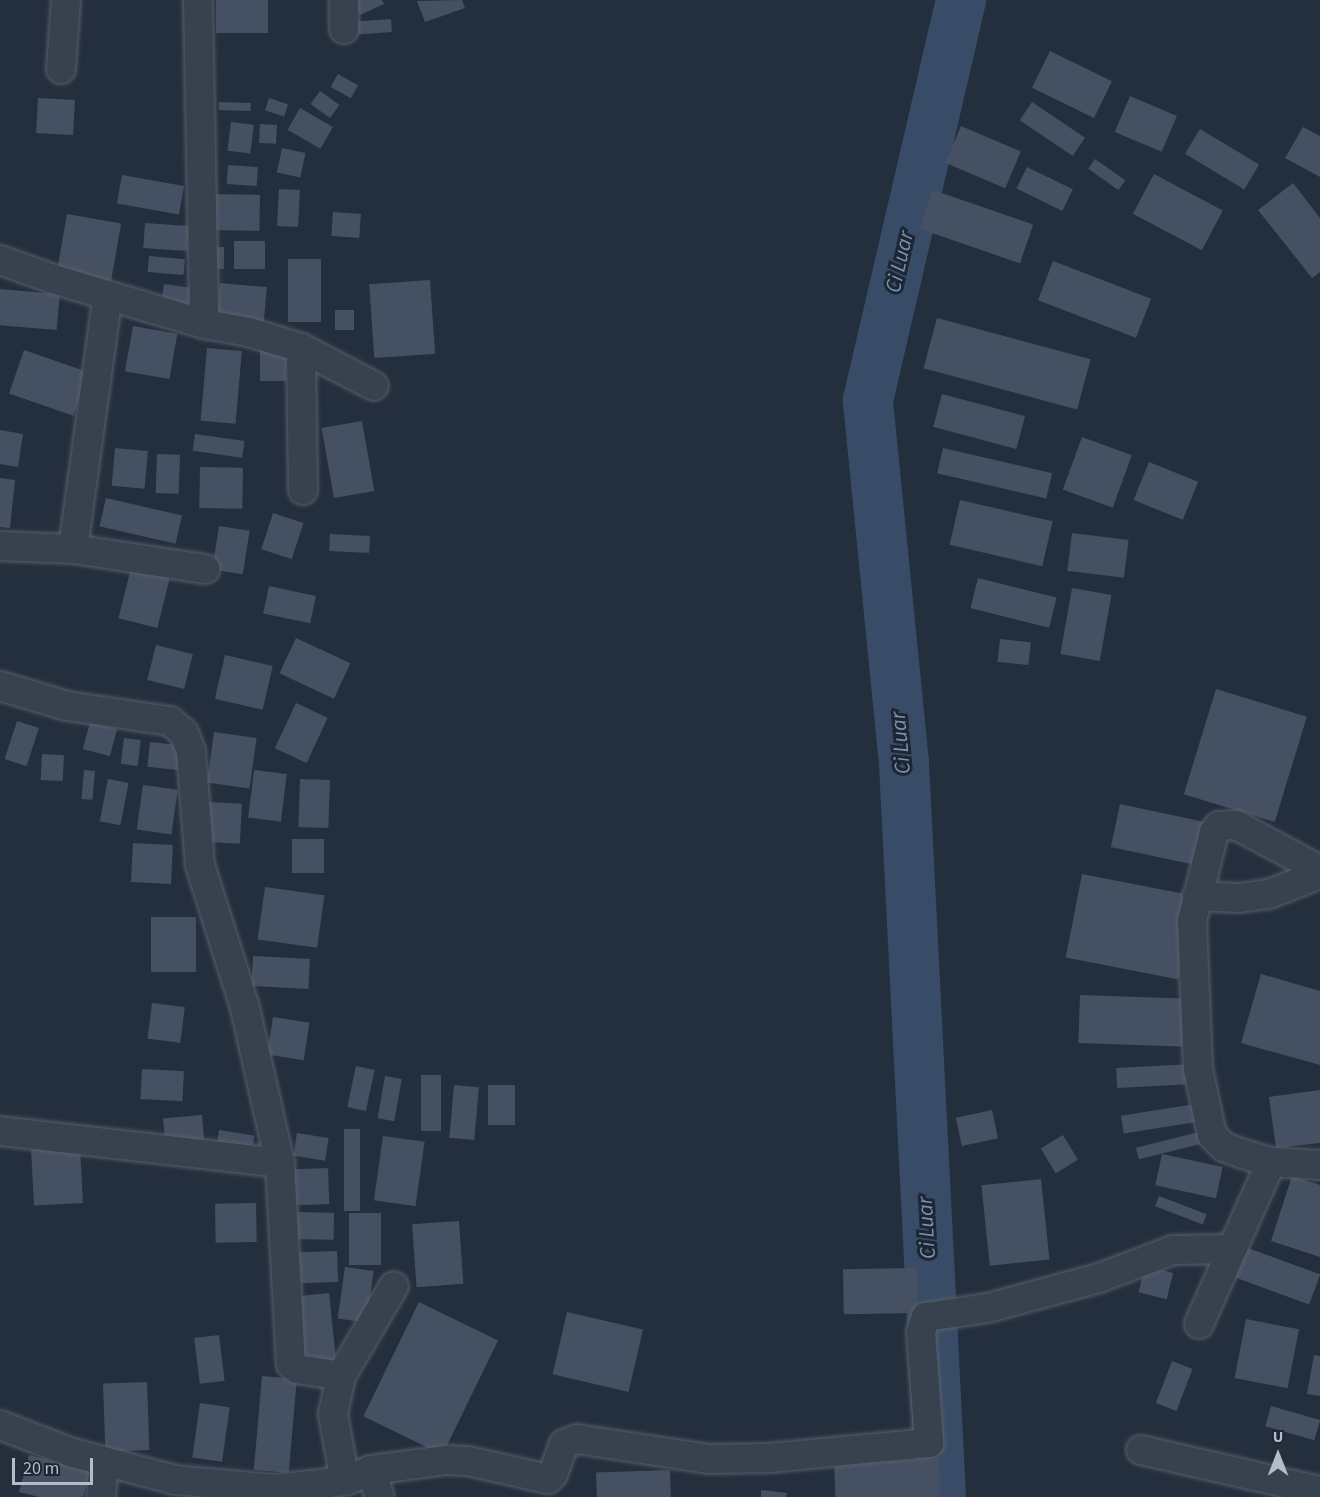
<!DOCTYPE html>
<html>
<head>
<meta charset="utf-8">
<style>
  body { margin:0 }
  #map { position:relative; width:1320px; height:1497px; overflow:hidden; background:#242f3e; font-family:"Source Sans 3",sans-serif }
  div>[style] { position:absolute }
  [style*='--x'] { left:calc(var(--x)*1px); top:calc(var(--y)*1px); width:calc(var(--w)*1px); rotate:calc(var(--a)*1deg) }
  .river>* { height:50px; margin:-25px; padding:0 25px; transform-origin:25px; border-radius:25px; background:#394c67 }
  .building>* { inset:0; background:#455162; transform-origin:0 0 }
  .roads { filter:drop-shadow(0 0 2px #565f6c) drop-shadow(0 0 2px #565f6c) }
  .minor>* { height:28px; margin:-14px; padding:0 14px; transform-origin:14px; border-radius:14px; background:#38414e }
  span { translate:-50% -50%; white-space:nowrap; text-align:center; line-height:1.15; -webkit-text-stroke:6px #1d2633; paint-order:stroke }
  .water-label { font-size:22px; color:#7c92b1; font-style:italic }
  .north { position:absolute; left:1248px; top:1425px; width:60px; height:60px; -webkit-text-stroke:4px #1d2633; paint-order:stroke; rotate:0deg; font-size:16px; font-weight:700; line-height:24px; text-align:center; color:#b4bcc9 }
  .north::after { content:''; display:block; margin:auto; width:21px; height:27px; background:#b4bcc9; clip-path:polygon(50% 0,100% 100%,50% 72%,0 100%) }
  .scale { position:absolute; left:12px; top:1458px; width:81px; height:27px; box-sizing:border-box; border:3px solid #b4bcc9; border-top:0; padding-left:8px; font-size:18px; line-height:21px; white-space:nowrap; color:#b4bcc9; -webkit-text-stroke:4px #1d2633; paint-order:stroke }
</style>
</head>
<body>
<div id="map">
  <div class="river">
    <div style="--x:941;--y:1497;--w:735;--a:-92.89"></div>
    <div style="--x:904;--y:763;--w:365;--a:-95.7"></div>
    <div style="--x:868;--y:400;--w:411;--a:-76.9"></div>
  </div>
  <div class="building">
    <div style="left:216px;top:0;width:52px;height:33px"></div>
    <div style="clip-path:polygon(353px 0,382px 0,384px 4px,360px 15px)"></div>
    <div style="clip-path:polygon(462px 0,465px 8px,425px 22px,417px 1px)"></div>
    <div style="left:391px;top:19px;width:13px;height:40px;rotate:86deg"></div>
    <div style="left:1050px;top:51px;width:69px;height:41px;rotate:26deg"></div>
    <div style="left:338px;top:74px;width:23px;height:15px;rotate:29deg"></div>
    <div style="left:320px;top:91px;width:24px;height:16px;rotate:36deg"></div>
    <div style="left:1130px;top:96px;width:51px;height:39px;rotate:23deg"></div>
    <div style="left:38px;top:98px;width:37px;height:35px;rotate:3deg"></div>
    <div style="left:269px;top:98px;width:20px;height:13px;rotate:18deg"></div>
    <div style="left:219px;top:102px;width:32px;height:8px;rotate:2deg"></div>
    <div style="left:1032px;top:102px;width:64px;height:22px;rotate:34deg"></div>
    <div style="left:300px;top:108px;width:38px;height:25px;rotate:30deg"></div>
    <div style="left:231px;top:122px;width:23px;height:29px;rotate:7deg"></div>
    <div style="left:260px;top:124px;width:17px;height:19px;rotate:3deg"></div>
    <div style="left:961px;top:126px;width:65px;height:40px;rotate:23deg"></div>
    <div style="clip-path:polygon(1303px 127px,1320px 136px,1320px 177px,1285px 158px)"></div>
    <div style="left:1200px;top:129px;width:69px;height:29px;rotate:31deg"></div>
    <div style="left:282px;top:148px;width:24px;height:25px;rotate:12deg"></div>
    <div style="left:1095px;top:159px;width:37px;height:12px;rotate:35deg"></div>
    <div style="left:228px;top:165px;width:30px;height:19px;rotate:4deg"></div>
    <div style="left:1027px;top:167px;width:51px;height:24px;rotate:26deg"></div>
    <div style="left:1154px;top:174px;width:78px;height:45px;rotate:28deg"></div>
    <div style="left:122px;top:175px;width:63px;height:29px;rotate:10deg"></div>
    <div style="clip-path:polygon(1293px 183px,1320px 218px,1320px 272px,1312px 278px,1258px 210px)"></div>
    <div style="left:279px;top:189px;width:21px;height:37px;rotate:3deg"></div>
    <div style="left:933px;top:190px;width:106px;height:41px;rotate:19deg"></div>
    <div style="left:212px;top:194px;width:48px;height:36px;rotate:1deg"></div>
    <div style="left:333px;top:212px;width:28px;height:24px;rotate:4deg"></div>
    <div style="left:67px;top:214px;width:55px;height:61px;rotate:10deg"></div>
    <div style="left:145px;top:223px;width:44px;height:25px;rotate:4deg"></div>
    <div style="left:265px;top:241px;width:28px;height:31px;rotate:90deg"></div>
    <div style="left:204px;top:247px;width:20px;height:22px"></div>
    <div style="left:149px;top:256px;width:36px;height:16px;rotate:5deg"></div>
    <div style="left:288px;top:259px;width:33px;height:63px"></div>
    <div style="left:1053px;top:261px;width:105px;height:42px;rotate:21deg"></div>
    <div style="left:430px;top:280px;width:74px;height:61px;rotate:86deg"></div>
    <div style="left:220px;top:283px;width:47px;height:37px;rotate:5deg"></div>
    <div style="left:164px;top:284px;width:27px;height:21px;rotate:8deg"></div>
    <div style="left:0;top:289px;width:60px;height:36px;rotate:5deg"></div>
    <div style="left:335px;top:310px;width:19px;height:20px"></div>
    <div style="left:937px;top:318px;width:159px;height:52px;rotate:15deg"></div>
    <div style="left:133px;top:326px;width:45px;height:46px;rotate:10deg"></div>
    <div style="left:207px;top:348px;width:35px;height:73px;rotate:5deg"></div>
    <div style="left:260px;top:349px;width:26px;height:32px"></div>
    <div style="left:24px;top:350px;width:68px;height:46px;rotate:19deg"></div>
    <div style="left:942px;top:394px;width:86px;height:34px;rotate:15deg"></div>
    <div style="left:362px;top:421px;width:71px;height:41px;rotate:80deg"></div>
    <div style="clip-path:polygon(0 430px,23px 434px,18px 467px,0 464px)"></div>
    <div style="left:195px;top:434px;width:50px;height:17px;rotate:8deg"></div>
    <div style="left:1082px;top:437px;width:53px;height:56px;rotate:20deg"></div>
    <div style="left:115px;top:448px;width:33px;height:38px;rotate:5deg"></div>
    <div style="left:943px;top:448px;width:112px;height:26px;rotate:13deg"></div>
    <div style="left:157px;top:454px;width:23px;height:39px;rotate:2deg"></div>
    <div style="left:1149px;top:462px;width:53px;height:41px;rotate:22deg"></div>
    <div style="left:200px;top:467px;width:43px;height:41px;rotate:1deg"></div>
    <div style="clip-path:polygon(0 478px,15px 480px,10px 528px,0 527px)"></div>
    <div style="left:106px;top:498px;width:78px;height:29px;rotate:13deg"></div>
    <div style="left:960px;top:500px;width:95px;height:46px;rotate:13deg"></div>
    <div style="left:273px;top:513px;width:32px;height:38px;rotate:18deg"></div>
    <div style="left:219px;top:526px;width:31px;height:44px;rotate:9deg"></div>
    <div style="left:1072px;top:533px;width:57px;height:38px;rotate:7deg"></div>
    <div style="left:330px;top:534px;width:40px;height:17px;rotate:3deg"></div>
    <div style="left:132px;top:564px;width:40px;height:56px;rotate:14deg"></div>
    <div style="left:978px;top:578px;width:81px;height:31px;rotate:14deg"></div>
    <div style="left:269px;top:586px;width:48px;height:28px;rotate:12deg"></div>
    <div style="left:1072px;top:588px;width:40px;height:67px;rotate:10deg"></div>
    <div style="left:296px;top:638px;width:60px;height:39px;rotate:25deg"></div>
    <div style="left:1000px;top:639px;width:31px;height:23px;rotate:6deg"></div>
    <div style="left:156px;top:645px;width:38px;height:36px;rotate:14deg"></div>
    <div style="left:225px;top:655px;width:49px;height:45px;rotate:13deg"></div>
    <div style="left:1216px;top:689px;width:95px;height:110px;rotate:17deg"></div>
    <div style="left:296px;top:703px;width:35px;height:50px;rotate:25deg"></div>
    <div style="left:17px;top:721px;width:23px;height:40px;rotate:18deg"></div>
    <div style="left:90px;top:722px;width:28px;height:28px;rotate:15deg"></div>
    <div style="left:214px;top:732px;width:43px;height:51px;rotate:8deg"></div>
    <div style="left:124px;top:738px;width:17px;height:26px;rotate:7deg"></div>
    <div style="left:150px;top:742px;width:31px;height:25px;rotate:6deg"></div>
    <div style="left:42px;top:754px;width:22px;height:26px;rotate:3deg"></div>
    <div style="left:84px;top:770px;width:11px;height:29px;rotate:5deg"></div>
    <div style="left:254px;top:770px;width:33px;height:48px;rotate:7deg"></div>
    <div style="left:108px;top:779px;width:21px;height:43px;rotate:11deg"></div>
    <div style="left:300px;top:779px;width:30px;height:48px;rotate:2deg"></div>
    <div style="left:143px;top:785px;width:35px;height:45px;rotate:8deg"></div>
    <div style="left:208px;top:802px;width:34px;height:40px;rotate:3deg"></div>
    <div style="left:1120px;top:804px;width:95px;height:44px;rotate:12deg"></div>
    <div style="left:292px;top:839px;width:32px;height:34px"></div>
    <div style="left:133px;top:843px;width:40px;height:39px;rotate:3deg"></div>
    <div style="left:1082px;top:874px;width:114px;height:85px;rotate:11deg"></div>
    <div style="left:265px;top:887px;width:60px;height:53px;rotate:8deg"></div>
    <div style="left:151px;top:917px;width:45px;height:55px"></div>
    <div style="left:253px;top:956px;width:57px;height:30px;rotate:3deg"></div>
    <div style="clip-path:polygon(1261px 974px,1320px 991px,1320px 1065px,1241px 1043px)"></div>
    <div style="left:1080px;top:995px;width:110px;height:48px;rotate:2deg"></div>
    <div style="left:152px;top:1003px;width:33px;height:36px;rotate:7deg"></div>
    <div style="left:273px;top:1017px;width:37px;height:38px;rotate:9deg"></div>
    <div style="left:1192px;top:1064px;width:20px;height:76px;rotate:87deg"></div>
    <div style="left:356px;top:1066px;width:19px;height:42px;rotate:12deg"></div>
    <div style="left:142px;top:1069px;width:42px;height:30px;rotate:3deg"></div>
    <div style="left:421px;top:1075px;width:20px;height:56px"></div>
    <div style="left:385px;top:1076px;width:17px;height:43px;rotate:10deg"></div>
    <div style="left:454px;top:1085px;width:25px;height:53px;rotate:5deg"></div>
    <div style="left:515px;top:1085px;width:40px;height:27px;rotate:90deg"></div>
    <div style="clip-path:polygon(1320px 1090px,1320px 1143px,1276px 1148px,1269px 1097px)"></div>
    <div style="left:1201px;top:1103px;width:18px;height:81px;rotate:81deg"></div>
    <div style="left:992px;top:1110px;width:29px;height:37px;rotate:78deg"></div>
    <div style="left:202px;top:1115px;width:25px;height:39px;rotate:85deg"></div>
    <div style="left:344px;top:1129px;width:16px;height:82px"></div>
    <div style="left:219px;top:1130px;width:36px;height:21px;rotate:9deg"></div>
    <div style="left:1199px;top:1132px;width:12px;height:65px;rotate:76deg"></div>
    <div style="left:297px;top:1133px;width:32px;height:23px;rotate:9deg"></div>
    <div style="left:1063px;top:1135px;width:29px;height:26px;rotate:59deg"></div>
    <div style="left:383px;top:1136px;width:42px;height:65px;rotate:8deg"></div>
    <div style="left:80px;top:1147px;width:56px;height:49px;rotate:87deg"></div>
    <div style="left:1162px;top:1154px;width:62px;height:32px;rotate:12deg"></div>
    <div style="left:328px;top:1168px;width:36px;height:34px;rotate:88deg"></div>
    <div style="clip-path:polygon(1292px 1176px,1320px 1185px,1320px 1257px,1271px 1241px)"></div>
    <div style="left:1041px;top:1179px;width:81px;height:60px;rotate:84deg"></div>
    <div style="left:1159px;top:1196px;width:51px;height:11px;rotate:21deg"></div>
    <div style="left:256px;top:1203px;width:39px;height:41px;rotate:89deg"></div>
    <div style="left:290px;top:1212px;width:44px;height:27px;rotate:1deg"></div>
    <div style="left:349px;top:1213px;width:32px;height:52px"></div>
    <div style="left:459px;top:1221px;width:63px;height:47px;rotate:86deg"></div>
    <div style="left:1245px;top:1247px;width:80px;height:32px;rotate:20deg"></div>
    <div style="left:337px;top:1251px;width:31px;height:45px;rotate:88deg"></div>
    <div style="left:1145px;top:1266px;width:29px;height:27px;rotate:14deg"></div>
    <div style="left:345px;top:1267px;width:29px;height:52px;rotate:8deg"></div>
    <div style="left:917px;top:1268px;width:45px;height:74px;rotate:89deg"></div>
    <div style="left:329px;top:1293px;width:70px;height:32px;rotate:84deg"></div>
    <div style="left:419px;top:1302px;width:88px;height:127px;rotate:26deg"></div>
    <div style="left:567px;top:1312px;width:78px;height:64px;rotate:13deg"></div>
    <div style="left:1246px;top:1319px;width:54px;height:60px;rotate:11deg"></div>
    <div style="left:219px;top:1335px;width:46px;height:25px;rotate:83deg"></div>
    <div style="clip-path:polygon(1314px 1355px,1320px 1356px,1320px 1396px,1307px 1394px)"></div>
    <div style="left:1172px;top:1361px;width:22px;height:45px;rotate:21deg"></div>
    <div style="left:262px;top:1376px;width:35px;height:94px;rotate:5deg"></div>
    <div style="left:147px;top:1382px;width:68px;height:44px;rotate:88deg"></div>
    <div style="left:200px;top:1403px;width:30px;height:55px;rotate:8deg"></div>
    <div style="left:1271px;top:1406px;width:51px;height:21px;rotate:16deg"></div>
    <div style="clip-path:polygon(29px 1455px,90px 1471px,83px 1497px,39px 1497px,19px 1492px)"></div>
    <div style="left:939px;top:1459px;width:38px;height:105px;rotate:88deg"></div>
    <div style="left:670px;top:1470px;width:27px;height:74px;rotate:88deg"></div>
    <div style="clip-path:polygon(761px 1490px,787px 1493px,786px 1497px,761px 1497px)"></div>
  </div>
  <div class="roads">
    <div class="minor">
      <div style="--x:198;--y:0;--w:324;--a:88.9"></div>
      <div style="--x:204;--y:324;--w:46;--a:10.1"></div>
      <div style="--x:249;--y:332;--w:54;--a:17.1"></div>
      <div style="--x:301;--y:348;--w:82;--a:27.5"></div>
      <div style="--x:344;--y:0;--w:29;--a:90"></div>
      <div style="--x:61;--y:69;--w:69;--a:-85.9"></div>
      <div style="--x:0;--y:260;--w:56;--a:19.7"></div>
      <div style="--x:53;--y:279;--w:158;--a:16.6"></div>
      <div style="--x:301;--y:348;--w:142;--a:89.2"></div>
      <div style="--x:0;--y:546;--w:73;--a:2.4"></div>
      <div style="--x:73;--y:549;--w:134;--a:8.6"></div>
      <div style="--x:73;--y:549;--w:256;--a:-82.2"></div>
      <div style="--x:0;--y:686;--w:70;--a:16.6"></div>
      <div style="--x:67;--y:706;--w:104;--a:8.3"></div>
      <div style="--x:170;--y:721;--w:18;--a:41"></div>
      <div style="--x:184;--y:733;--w:19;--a:69"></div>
      <div style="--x:191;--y:751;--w:114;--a:85.5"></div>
      <div style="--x:200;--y:865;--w:150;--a:72.5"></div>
      <div style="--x:245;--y:1008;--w:159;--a:77.3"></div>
      <div style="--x:280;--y:1163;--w:201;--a:86.9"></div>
      <div style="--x:291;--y:1364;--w:8;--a:40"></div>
      <div style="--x:297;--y:1369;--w:45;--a:9"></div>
      <div style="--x:341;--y:1376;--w:39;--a:102"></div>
      <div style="--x:333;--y:1414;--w:68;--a:79.8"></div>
      <div style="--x:1320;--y:870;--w:95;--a:-151.8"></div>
      <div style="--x:1236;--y:825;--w:17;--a:177"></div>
      <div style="--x:1219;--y:826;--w:8;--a:130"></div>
      <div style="--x:1214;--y:832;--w:92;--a:103.9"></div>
      <div style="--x:1192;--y:921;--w:148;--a:87.7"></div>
      <div style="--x:1198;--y:1069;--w:67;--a:78"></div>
      <div style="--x:1212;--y:1135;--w:17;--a:45"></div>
      <div style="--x:1224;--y:1147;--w:20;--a:20"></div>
      <div style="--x:1243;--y:1154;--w:29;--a:16"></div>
      <div style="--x:1271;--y:1162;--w:49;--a:3.5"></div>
      <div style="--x:1197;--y:896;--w:42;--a:2.7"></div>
      <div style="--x:1239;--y:898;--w:30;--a:-8"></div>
      <div style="--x:1269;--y:894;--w:55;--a:-21.4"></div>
      <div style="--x:0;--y:1131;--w:282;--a:6.5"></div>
      <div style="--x:1199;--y:1324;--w:177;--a:-66"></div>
      <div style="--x:341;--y:1376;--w:104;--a:-59.5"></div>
      <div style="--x:0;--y:1425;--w:78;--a:21"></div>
      <div style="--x:73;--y:1453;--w:106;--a:14.8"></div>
      <div style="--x:175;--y:1480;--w:100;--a:5.1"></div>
      <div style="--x:275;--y:1489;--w:70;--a:-6.5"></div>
      <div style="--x:345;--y:1481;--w:28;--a:-23"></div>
      <div style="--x:371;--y:1470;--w:77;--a:-7.5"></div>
      <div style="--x:447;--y:1460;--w:21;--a:3"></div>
      <div style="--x:468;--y:1461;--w:82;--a:12.7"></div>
      <div style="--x:548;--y:1479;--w:7;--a:-45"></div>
      <div style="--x:553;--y:1474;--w:32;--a:-70"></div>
      <div style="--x:564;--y:1444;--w:14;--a:-21"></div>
      <div style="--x:577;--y:1439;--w:134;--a:8.6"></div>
      <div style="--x:709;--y:1459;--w:60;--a:-1"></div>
      <div style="--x:769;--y:1458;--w:161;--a:-5.4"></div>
      <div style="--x:929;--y:1443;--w:111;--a:-94.1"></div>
      <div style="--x:921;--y:1332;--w:16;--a:-72"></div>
      <div style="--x:926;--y:1317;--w:63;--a:-8.3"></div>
      <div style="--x:988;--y:1308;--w:115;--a:-15.1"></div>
      <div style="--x:1099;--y:1278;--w:79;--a:-20.7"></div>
      <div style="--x:1173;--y:1250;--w:59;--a:-1"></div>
      <div style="--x:1141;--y:1450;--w:184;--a:12.9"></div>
      <div style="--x:371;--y:1470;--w:28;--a:72"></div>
      <div style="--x:101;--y:1497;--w:35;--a:-85"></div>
    </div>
  </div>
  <div class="water-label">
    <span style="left:900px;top:262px;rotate:-77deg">Ci Luar</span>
    <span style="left:901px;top:743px;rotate:-95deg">Ci Luar</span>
    <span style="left:927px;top:1228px;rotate:-93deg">Ci Luar</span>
  </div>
  <div class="north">U</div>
  <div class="scale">20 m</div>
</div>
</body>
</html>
